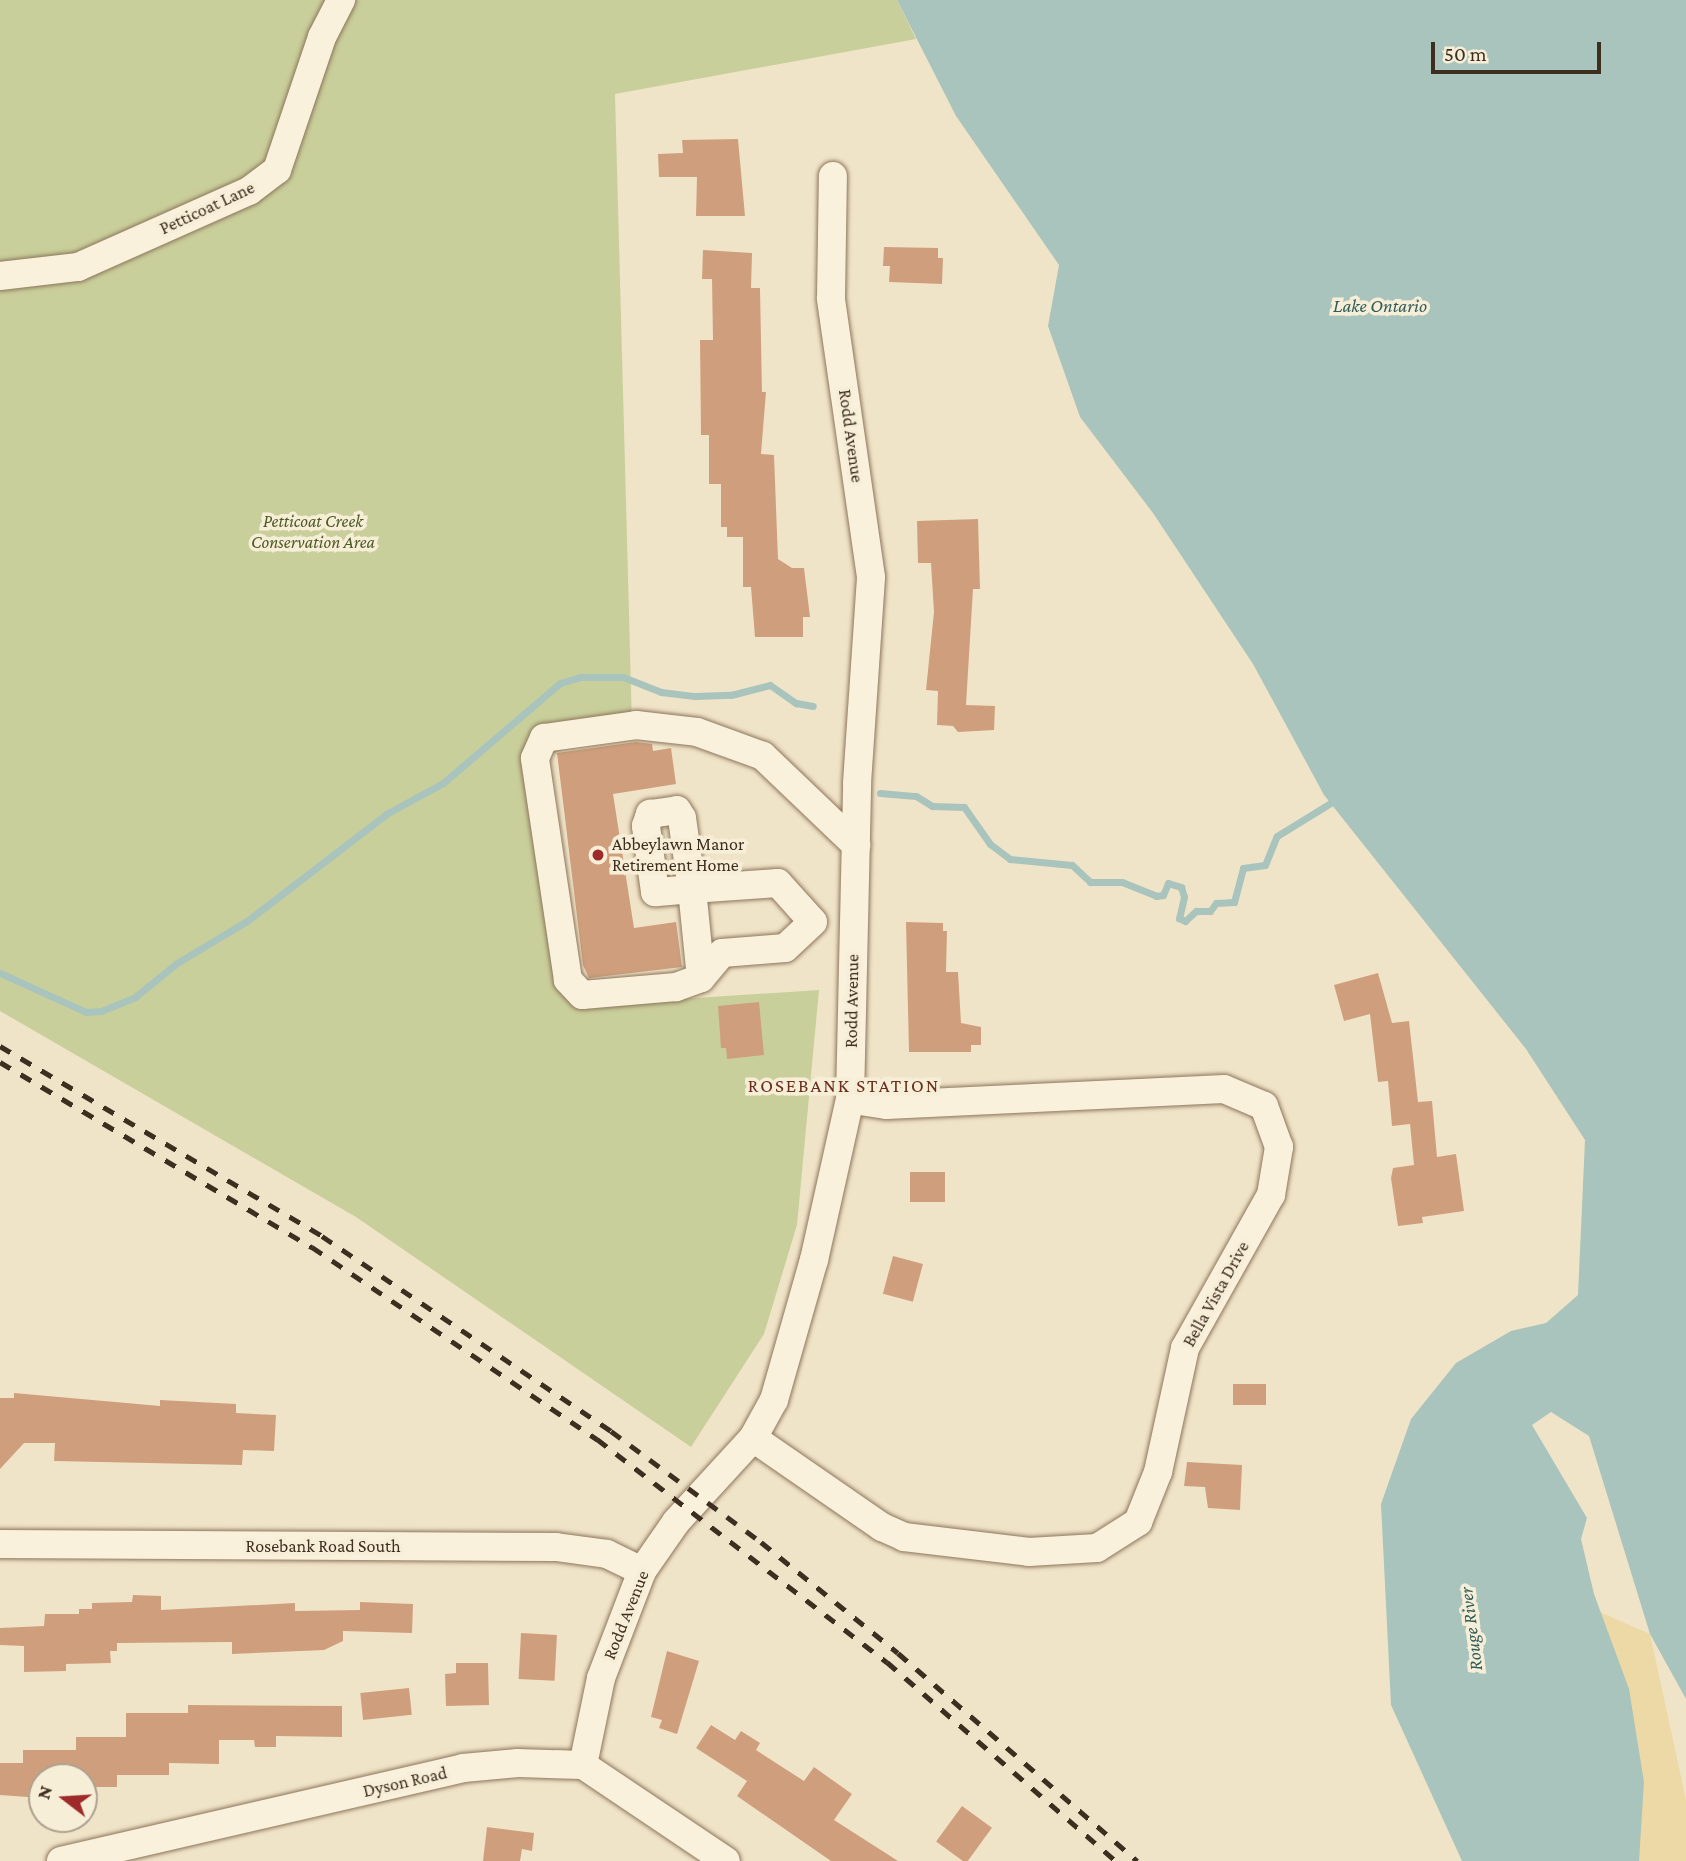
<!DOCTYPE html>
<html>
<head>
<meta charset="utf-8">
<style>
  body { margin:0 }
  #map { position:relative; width:1686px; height:1861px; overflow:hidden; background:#f0e4c8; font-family:"Crimson Pro",serif }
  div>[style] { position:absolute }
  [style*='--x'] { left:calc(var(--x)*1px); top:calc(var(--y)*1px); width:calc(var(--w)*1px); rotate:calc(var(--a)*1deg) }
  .green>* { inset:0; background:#c9cf9b }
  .sand>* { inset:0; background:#ecd9a5 }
  .water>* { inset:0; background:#a9c4bc }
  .stream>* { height:7px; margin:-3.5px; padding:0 3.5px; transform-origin:3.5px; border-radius:3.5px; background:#a9c4bc }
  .building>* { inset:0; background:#cf9f7d; transform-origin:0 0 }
  .roads { filter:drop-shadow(0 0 2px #8d765c) drop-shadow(0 0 2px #8d765c) }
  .minor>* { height:28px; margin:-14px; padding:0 14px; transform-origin:14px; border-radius:14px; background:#faf1dc }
  .rail>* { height:5px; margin-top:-2.5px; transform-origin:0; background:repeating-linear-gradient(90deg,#3d2e20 0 12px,transparent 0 24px) }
  .dots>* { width:19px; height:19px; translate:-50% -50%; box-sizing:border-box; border:4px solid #f7eed8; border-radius:50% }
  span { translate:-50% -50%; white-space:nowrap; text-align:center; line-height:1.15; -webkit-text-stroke:7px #f7eed8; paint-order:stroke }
  .street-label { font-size:18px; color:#3d2e20 }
  .park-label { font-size:18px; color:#4d5a26; font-style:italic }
  .poi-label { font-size:18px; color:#3d2e20 }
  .left { translate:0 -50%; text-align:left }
  .water-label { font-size:19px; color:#2f5d5a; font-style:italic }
  .neighbourhood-label { font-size:19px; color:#6b2e1e; letter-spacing:2px }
  .north { position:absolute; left:28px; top:1763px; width:70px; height:70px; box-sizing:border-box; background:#f7eed8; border:2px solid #ada18e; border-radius:50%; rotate:287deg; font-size:19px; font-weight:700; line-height:28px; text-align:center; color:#3d2e20 }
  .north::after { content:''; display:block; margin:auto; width:24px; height:32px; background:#9e2a2b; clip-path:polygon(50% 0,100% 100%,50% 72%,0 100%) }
  .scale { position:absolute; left:1431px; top:42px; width:170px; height:32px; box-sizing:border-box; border:4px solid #3d2e20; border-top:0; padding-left:9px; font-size:21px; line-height:24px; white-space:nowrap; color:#3d2e20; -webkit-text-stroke:5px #f7eed8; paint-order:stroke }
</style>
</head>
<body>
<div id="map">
  <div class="green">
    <div style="clip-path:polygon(0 0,897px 0,916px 39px,615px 94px,632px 725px,529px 762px,573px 1006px,819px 990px,797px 1225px,764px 1334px,691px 1447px,356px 1217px,0 1011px)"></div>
  </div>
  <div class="sand">
    <div style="clip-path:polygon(1577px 1602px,1650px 1634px,1686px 1800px,1686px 1861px,1618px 1861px)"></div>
  </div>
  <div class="water">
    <div style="clip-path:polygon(897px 0,1686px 0,1686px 1699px,1650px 1634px,1589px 1436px,1551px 1412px,1532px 1425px,1587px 1518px,1581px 1539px,1594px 1594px,1629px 1689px,1644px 1782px,1639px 1861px,1462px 1861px,1391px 1705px,1381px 1504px,1411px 1419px,1456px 1363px,1511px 1331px,1546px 1323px,1578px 1295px,1585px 1140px,1526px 1049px,1324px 795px,1253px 664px,1153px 513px,1080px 417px,1048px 326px,1059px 265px,956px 116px)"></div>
  </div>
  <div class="stream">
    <div style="--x:880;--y:793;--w:36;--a:5"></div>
    <div style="--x:916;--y:796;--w:19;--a:32"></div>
    <div style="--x:932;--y:806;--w:32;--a:2"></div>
    <div style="--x:964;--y:807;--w:45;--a:54.9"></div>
    <div style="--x:990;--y:844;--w:25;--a:37"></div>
    <div style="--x:1010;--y:859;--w:62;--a:5.5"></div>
    <div style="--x:1072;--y:865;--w:25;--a:43"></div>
    <div style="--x:1090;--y:882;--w:32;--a:0"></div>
    <div style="--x:1122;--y:882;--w:37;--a:22"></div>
    <div style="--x:1156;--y:896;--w:7;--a:-8"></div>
    <div style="--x:1163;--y:895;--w:13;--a:-67"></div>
    <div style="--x:1168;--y:883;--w:14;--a:17"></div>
    <div style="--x:1181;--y:887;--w:10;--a:73"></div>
    <div style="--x:1184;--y:897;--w:22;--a:103"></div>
    <div style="--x:1179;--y:918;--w:7;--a:27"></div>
    <div style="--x:1185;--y:921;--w:15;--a:-42"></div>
    <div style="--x:1196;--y:911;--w:14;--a:0"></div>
    <div style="--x:1210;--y:911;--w:10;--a:-53"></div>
    <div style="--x:1216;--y:903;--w:18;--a:-3"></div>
    <div style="--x:1234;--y:902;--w:35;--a:-75"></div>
    <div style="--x:1243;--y:868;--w:22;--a:-8"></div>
    <div style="--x:1265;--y:865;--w:31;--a:-68"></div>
    <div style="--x:1277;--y:836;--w:70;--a:-31.7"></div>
    <div style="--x:0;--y:973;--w:94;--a:24.4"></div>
    <div style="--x:86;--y:1012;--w:15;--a:-4"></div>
    <div style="--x:101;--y:1011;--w:37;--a:-22"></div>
    <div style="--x:135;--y:997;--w:54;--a:-39"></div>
    <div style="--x:177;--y:963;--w:82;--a:-31"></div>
    <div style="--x:247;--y:921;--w:178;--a:-37.5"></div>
    <div style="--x:388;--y:813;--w:63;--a:-28.6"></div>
    <div style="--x:443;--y:783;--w:154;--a:-40.5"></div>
    <div style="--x:560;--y:683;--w:22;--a:-16"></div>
    <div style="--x:581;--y:677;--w:42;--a:0"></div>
    <div style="--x:623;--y:677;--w:41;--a:21.5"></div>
    <div style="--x:661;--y:692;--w:34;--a:7"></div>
    <div style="--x:695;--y:696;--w:36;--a:-2"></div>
    <div style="--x:731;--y:695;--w:40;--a:-14.4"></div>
    <div style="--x:770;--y:685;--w:32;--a:35"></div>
    <div style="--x:796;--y:703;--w:17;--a:10"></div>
  </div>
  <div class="building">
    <div style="clip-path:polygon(738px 139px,745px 216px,696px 216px,697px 177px,659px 177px,658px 154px,683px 153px,682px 140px)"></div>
    <div style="clip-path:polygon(884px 247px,938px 248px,938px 258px,943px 258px,942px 284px,889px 282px,890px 266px,883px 266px)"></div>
    <div style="clip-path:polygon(703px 250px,752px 253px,751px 288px,760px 288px,762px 392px,766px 392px,761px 454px,774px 455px,778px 559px,792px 568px,804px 568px,810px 617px,803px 617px,803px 637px,755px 637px,751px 587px,743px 587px,743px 537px,727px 537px,727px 527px,721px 527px,721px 484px,709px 484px,709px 435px,701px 435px,700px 340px,713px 340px,712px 279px,702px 279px)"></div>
    <div style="clip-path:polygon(978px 519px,980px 589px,973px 589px,966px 705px,995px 706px,994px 730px,958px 732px,953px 726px,937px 725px,938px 691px,926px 690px,934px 612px,931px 563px,918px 563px,917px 521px)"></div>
    <div style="clip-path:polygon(636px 742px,652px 744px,653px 751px,671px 748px,676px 784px,613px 794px,634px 928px,676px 922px,682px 967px,589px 978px,583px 965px,557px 753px)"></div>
    <div style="clip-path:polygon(906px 922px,943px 923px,943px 931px,947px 931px,946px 972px,958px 972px,961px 1023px,981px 1027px,981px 1045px,971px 1045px,971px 1052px,909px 1052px)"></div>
    <div style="clip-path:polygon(1378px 973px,1392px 1023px,1409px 1021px,1418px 1102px,1432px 1101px,1437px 1157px,1456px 1154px,1464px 1211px,1422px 1217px,1423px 1223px,1398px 1226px,1391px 1178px,1393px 1168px,1414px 1165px,1410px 1124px,1392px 1126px,1388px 1081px,1378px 1082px,1370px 1014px,1344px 1021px,1334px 985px)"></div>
    <div style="clip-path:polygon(759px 1002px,764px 1055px,727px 1059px,726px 1048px,721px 1048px,718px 1006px)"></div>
    <div style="left:910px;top:1172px;width:35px;height:30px"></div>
    <div style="left:893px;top:1256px;width:31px;height:39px;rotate:15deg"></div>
    <div style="left:1266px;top:1384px;width:21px;height:33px;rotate:90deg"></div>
    <div style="clip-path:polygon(14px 1393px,160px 1406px,160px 1400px,236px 1404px,236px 1413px,276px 1415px,274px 1451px,243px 1450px,242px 1465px,54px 1461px,55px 1443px,24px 1443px,0 1469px,0 1398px,14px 1398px)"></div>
    <div style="clip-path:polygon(1187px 1462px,1242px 1465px,1240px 1510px,1208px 1508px,1205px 1487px,1184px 1486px)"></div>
    <div style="clip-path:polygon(133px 1595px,161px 1596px,161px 1610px,295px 1603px,295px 1611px,360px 1610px,360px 1602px,413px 1604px,412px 1633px,343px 1631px,343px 1641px,324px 1650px,232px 1654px,232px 1642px,117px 1643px,117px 1651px,110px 1651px,111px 1663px,66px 1664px,66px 1671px,24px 1672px,24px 1646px,0 1645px,0 1628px,44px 1626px,45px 1614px,79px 1614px,79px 1609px,92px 1609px,92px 1603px,132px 1602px)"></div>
    <div style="left:521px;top:1633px;width:36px;height:46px;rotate:3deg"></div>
    <div style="clip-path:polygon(667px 1651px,699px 1661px,677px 1734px,659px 1728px,662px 1720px,651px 1717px)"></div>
    <div style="clip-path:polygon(456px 1663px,488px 1663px,489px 1705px,446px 1706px,445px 1674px,456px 1673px)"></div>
    <div style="left:409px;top:1688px;width:27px;height:49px;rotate:84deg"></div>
    <div style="clip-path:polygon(188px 1705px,342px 1706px,342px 1737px,276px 1736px,276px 1747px,255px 1747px,254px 1740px,219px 1740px,219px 1764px,169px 1763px,169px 1775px,117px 1775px,117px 1787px,84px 1787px,84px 1777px,42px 1777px,42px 1798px,0 1795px,0 1763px,23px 1763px,23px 1750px,76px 1750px,76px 1737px,126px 1737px,126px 1713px,188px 1713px)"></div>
    <div style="clip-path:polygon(711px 1725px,735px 1740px,741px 1731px,760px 1743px,756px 1750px,804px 1781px,814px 1767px,852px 1794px,834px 1820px,898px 1861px,831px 1861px,737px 1796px,747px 1781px,696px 1748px)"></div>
    <div style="left:962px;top:1806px;width:37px;height:44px;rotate:36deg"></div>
    <div style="clip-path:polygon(487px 1827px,534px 1833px,532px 1851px,522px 1849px,520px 1861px,483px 1861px)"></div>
  </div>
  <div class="roads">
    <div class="minor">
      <div style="--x:0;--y:276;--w:79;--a:-6.6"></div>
      <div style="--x:78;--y:267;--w:187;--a:-24"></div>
      <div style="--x:249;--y:191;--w:35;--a:-37"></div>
      <div style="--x:277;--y:170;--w:140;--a:-71.3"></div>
      <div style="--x:322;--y:37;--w:42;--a:-62.8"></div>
      <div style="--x:701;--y:978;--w:89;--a:-95.8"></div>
      <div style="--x:692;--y:889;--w:37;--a:175"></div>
      <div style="--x:655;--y:892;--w:67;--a:-97.8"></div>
      <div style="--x:646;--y:826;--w:13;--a:-72"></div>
      <div style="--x:650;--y:814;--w:27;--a:-8"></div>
      <div style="--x:677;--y:810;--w:9;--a:58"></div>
      <div style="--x:682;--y:818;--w:72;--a:82"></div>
      <div style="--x:692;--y:889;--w:86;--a:-4"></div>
      <div style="--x:778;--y:883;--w:52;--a:48.1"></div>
      <div style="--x:813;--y:922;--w:38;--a:137"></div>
      <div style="--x:785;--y:948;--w:63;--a:175.5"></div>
      <div style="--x:722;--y:953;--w:33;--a:130"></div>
      <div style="--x:701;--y:978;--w:27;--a:160"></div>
      <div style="--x:676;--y:987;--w:94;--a:175.1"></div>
      <div style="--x:582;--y:995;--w:21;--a:-133"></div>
      <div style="--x:568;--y:980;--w:224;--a:-98.5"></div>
      <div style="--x:535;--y:758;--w:22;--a:-66"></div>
      <div style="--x:544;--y:738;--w:93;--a:-8"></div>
      <div style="--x:636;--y:725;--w:61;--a:6.5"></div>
      <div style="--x:697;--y:732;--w:70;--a:20"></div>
      <div style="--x:763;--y:756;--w:129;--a:43.7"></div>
      <div style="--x:753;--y:1438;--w:157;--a:34.6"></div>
      <div style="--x:882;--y:1527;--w:24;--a:24"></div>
      <div style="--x:904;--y:1537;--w:126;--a:6.8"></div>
      <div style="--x:1029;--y:1552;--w:68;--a:-3.4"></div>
      <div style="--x:1097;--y:1548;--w:49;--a:-32.4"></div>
      <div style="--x:1138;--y:1522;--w:54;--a:-68.2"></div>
      <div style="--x:1158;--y:1472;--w:127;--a:-77.7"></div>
      <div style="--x:1185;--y:1348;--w:176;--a:-60.7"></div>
      <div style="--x:1271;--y:1195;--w:49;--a:-80.5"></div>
      <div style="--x:1279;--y:1147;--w:44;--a:-110.1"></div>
      <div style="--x:1264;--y:1106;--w:43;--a:-157"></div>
      <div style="--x:1224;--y:1089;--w:338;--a:177.3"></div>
      <div style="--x:886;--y:1105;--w:36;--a:-171"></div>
      <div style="--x:0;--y:1544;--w:556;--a:0.31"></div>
      <div style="--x:556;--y:1547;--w:51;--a:7.8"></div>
      <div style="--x:607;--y:1554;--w:39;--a:26"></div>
      <div style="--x:583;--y:1765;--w:89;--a:-78.3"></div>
      <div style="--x:601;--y:1678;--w:115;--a:-69"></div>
      <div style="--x:642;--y:1571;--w:60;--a:-55.2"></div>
      <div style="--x:676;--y:1522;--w:114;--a:-47.5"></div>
      <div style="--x:753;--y:1438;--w:43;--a:-61.1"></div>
      <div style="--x:774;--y:1400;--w:146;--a:-74.1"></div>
      <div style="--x:814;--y:1260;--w:165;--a:-77.4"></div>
      <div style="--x:850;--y:1099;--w:316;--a:-88.7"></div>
      <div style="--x:857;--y:783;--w:206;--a:-86.1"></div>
      <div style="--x:871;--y:577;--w:282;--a:-98.2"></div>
      <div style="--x:831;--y:298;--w:122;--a:-89.1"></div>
      <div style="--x:61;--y:1861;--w:413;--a:-13"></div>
      <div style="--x:463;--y:1768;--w:55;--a:-5.2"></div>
      <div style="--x:518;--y:1763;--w:65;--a:1.8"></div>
      <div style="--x:583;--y:1765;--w:172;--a:33.9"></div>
    </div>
  </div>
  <div class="rail">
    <div style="--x:0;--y:1046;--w:374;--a:30.5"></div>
    <div style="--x:322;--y:1236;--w:349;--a:34"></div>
    <div style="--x:611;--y:1431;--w:187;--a:36.5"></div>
    <div style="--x:761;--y:1542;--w:176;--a:39"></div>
    <div style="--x:898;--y:1653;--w:317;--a:41"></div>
    <div style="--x:0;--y:1062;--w:363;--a:30.7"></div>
    <div style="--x:312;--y:1247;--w:344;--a:34"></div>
    <div style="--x:597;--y:1439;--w:366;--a:37.6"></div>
    <div style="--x:887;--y:1662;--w:303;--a:41"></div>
  </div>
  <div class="dots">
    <div style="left:598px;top:855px;background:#9e2a2b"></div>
  </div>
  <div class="street-label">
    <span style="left:207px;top:208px;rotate:-25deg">Petticoat Lane</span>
    <span style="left:851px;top:436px;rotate:82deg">Rodd Avenue</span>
    <span style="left:852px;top:1001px;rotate:-89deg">Rodd Avenue</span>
    <span style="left:1216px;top:1294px;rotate:-61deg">Bella Vista Drive</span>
    <span style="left:323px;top:1546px">Rosebank Road South</span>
    <span style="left:626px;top:1615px;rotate:-68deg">Rodd Avenue</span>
    <span style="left:405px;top:1782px;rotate:-13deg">Dyson Road</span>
  </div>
  <div class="park-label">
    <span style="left:313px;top:532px">Petticoat Creek<br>Conservation Area</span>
  </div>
  <div class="poi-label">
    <span class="left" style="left:612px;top:855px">Abbeylawn Manor<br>Retirement Home</span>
  </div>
  <div class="water-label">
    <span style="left:1380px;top:306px">Lake Ontario</span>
    <span style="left:1471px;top:1629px;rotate:-97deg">Rouge River</span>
  </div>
  <div class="neighbourhood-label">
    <span style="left:844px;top:1086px">ROSEBANK STATION</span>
  </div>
  <div class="north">N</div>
  <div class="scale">50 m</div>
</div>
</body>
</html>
